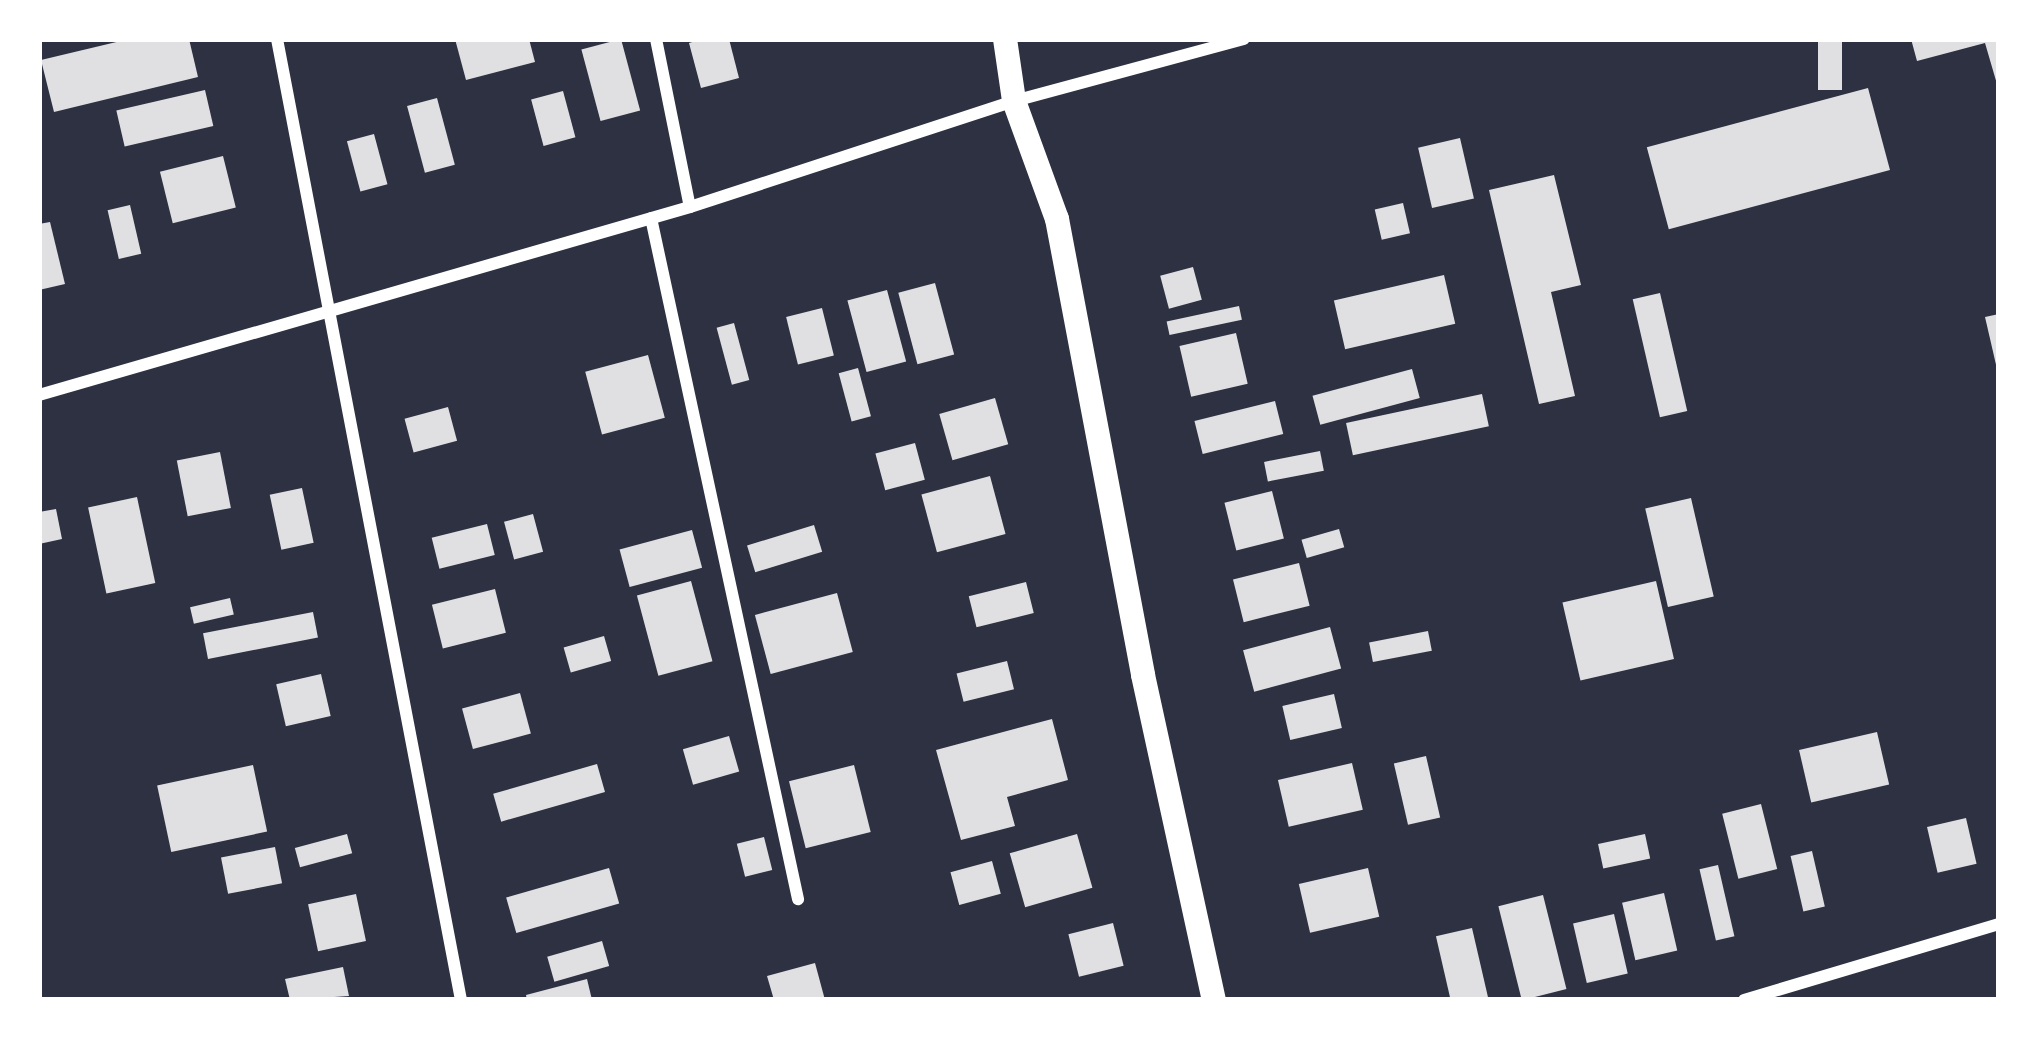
<!DOCTYPE html>
<html>
<head>
<meta charset="utf-8">
<style>
  body { margin:0 }
  #map { position:relative; width:2038px; height:1039px; overflow:hidden; background:#2d3142; font-family:Lato,sans-serif }
  div>[style] { position:absolute }
  [style*='--x'] { left:calc(var(--x)*1px); top:calc(var(--y)*1px); width:calc(var(--w)*1px); rotate:calc(var(--a)*1deg) }
  .building>* { inset:0; background:#e0e0e3; transform-origin:0 0 }
  .minor>* { height:12px; margin:-6px; padding:0 6px; transform-origin:6px; border-radius:6px; background:#fff }
  .secondary>* { height:24px; margin:-12px; padding:0 12px; transform-origin:12px; border-radius:12px; background:#fff }
  span { translate:-50% -50%; white-space:nowrap; text-align:center; line-height:1.15; -webkit-text-stroke:9px #fff; paint-order:stroke }
  .frame { position:absolute; inset:0; border:42px solid #fff; pointer-events:none }
</style>
</head>
<body>
<div id="map">
  <div class="building">
    <div style="clip-path:polygon(129px 39px,189px 39px,198px 77px,54px 112px,41px 60px)"></div>
    <div style="clip-path:polygon(455px 39px,529px 39px,535px 62px,466px 80px)"></div>
    <div style="left:621px;top:39px;width:74px;height:41px;rotate:75deg"></div>
    <div style="clip-path:polygon(702px 39px,729px 39px,739px 78px,701px 88px,689px 43px)"></div>
    <div style="left:1818px;top:39px;width:24px;height:51px"></div>
    <div style="clip-path:polygon(1911px 39px,1999px 39px,1999px 91px,1985px 43px,1917px 61px)"></div>
    <div style="left:1868px;top:88px;width:85px;height:229px;rotate:75deg"></div>
    <div style="left:205px;top:90px;width:37px;height:91px;rotate:77deg"></div>
    <div style="left:563px;top:91px;width:48px;height:33px;rotate:75deg"></div>
    <div style="left:437px;top:98px;width:69px;height:31px;rotate:75deg"></div>
    <div style="left:374px;top:134px;width:52px;height:28px;rotate:75deg"></div>
    <div style="left:1460px;top:138px;width:62px;height:43px;rotate:77deg"></div>
    <div style="left:223px;top:156px;width:53px;height:65px;rotate:76deg"></div>
    <div style="clip-path:polygon(1554px 175px,1581px 285px,1551px 292px,1575px 396px,1539px 404px,1489px 190px)"></div>
    <div style="left:1403px;top:203px;width:31px;height:29px;rotate:77deg"></div>
    <div style="left:130px;top:205px;width:50px;height:23px;rotate:77deg"></div>
    <div style="clip-path:polygon(50px 222px,65px 284px,39px 290px,39px 224px)"></div>
    <div style="left:1193px;top:267px;width:34px;height:34px;rotate:75deg"></div>
    <div style="left:1444px;top:275px;width:50px;height:113px;rotate:77deg"></div>
    <div style="left:935px;top:283px;width:74px;height:38px;rotate:75deg"></div>
    <div style="left:887px;top:290px;width:74px;height:41px;rotate:75deg"></div>
    <div style="left:1660px;top:293px;width:121px;height:28px;rotate:77deg"></div>
    <div style="left:1239px;top:306px;width:14px;height:74px;rotate:78deg"></div>
    <div style="left:822px;top:308px;width:49px;height:37px;rotate:76deg"></div>
    <div style="clip-path:polygon(1999px 314px,1999px 369px,1997px 369px,1985px 317px)"></div>
    <div style="left:734px;top:323px;width:59px;height:18px;rotate:75deg"></div>
    <div style="left:1236px;top:333px;width:52px;height:58px;rotate:77deg"></div>
    <div style="left:648px;top:355px;width:65px;height:65px;rotate:75deg"></div>
    <div style="left:858px;top:368px;width:50px;height:20px;rotate:75deg"></div>
    <div style="left:1412px;top:369px;width:30px;height:103px;rotate:75deg"></div>
    <div style="left:1482px;top:394px;width:33px;height:139px;rotate:78deg"></div>
    <div style="left:995px;top:398px;width:48px;height:58px;rotate:74deg"></div>
    <div style="left:1275px;top:401px;width:34px;height:83px;rotate:76deg"></div>
    <div style="left:448px;top:407px;width:35px;height:45px;rotate:75deg"></div>
    <div style="left:915px;top:443px;width:38px;height:41px;rotate:75deg"></div>
    <div style="left:1320px;top:451px;width:20px;height:57px;rotate:79deg"></div>
    <div style="left:220px;top:452px;width:57px;height:44px;rotate:79deg"></div>
    <div style="left:990px;top:476px;width:60px;height:71px;rotate:75deg"></div>
    <div style="left:302px;top:488px;width:56px;height:33px;rotate:78deg"></div>
    <div style="left:1272px;top:491px;width:49px;height:49px;rotate:76deg"></div>
    <div style="left:137px;top:497px;width:88px;height:50px;rotate:78deg"></div>
    <div style="left:1691px;top:498px;width:101px;height:47px;rotate:77deg"></div>
    <div style="clip-path:polygon(56px 509px,62px 539px,39px 544px,39px 512px)"></div>
    <div style="left:533px;top:514px;width:39px;height:30px;rotate:75deg"></div>
    <div style="left:487px;top:524px;width:32px;height:57px;rotate:76deg"></div>
    <div style="left:814px;top:525px;width:28px;height:70px;rotate:73deg"></div>
    <div style="left:1339px;top:529px;width:19px;height:39px;rotate:74deg"></div>
    <div style="left:692px;top:530px;width:39px;height:75px;rotate:75deg"></div>
    <div style="left:1299px;top:563px;width:44px;height:68px;rotate:76deg"></div>
    <div style="left:691px;top:581px;width:83px;height:56px;rotate:75deg"></div>
    <div style="left:1656px;top:581px;width:80px;height:96px;rotate:77deg"></div>
    <div style="left:1026px;top:582px;width:32px;height:59px;rotate:76deg"></div>
    <div style="left:495px;top:589px;width:45px;height:65px;rotate:76deg"></div>
    <div style="left:837px;top:593px;width:61px;height:85px;rotate:75deg"></div>
    <div style="left:230px;top:598px;width:17px;height:41px;rotate:77deg"></div>
    <div style="left:313px;top:612px;width:26px;height:112px;rotate:79deg"></div>
    <div style="left:1330px;top:627px;width:43px;height:90px;rotate:75deg"></div>
    <div style="left:1428px;top:631px;width:20px;height:60px;rotate:79deg"></div>
    <div style="left:604px;top:636px;width:26px;height:42px;rotate:74deg"></div>
    <div style="left:1007px;top:661px;width:29px;height:52px;rotate:76deg"></div>
    <div style="left:321px;top:674px;width:43px;height:46px;rotate:77deg"></div>
    <div style="left:520px;top:693px;width:42px;height:60px;rotate:75deg"></div>
    <div style="left:1334px;top:694px;width:35px;height:53px;rotate:77deg"></div>
    <div style="clip-path:polygon(1052px 719px,1068px 780px,1007px 797px,1015px 826px,961px 840px,936px 750px)"></div>
    <div style="left:1877px;top:732px;width:54px;height:80px;rotate:77deg"></div>
    <div style="left:729px;top:736px;width:37px;height:48px;rotate:74deg"></div>
    <div style="left:1426px;top:756px;width:63px;height:33px;rotate:77deg"></div>
    <div style="left:1352px;top:763px;width:48px;height:76px;rotate:77deg"></div>
    <div style="left:597px;top:764px;width:29px;height:108px;rotate:74deg"></div>
    <div style="left:253px;top:765px;width:68px;height:98px;rotate:78deg"></div>
    <div style="left:854px;top:765px;width:69px;height:67px;rotate:76deg"></div>
    <div style="left:1761px;top:804px;width:67px;height:40px;rotate:76deg"></div>
    <div style="left:1966px;top:818px;width:47px;height:40px;rotate:77deg"></div>
    <div style="left:347px;top:834px;width:20px;height:54px;rotate:75deg"></div>
    <div style="left:1077px;top:834px;width:56px;height:70px;rotate:74deg"></div>
    <div style="left:1645px;top:834px;width:25px;height:48px;rotate:78deg"></div>
    <div style="left:764px;top:837px;width:34px;height:28px;rotate:76deg"></div>
    <div style="left:275px;top:847px;width:37px;height:55px;rotate:79deg"></div>
    <div style="left:1812px;top:851px;width:57px;height:22px;rotate:77deg"></div>
    <div style="left:992px;top:861px;width:34px;height:43px;rotate:75deg"></div>
    <div style="left:1718px;top:865px;width:73px;height:19px;rotate:77deg"></div>
    <div style="left:609px;top:868px;width:37px;height:107px;rotate:74deg"></div>
    <div style="left:1368px;top:868px;width:50px;height:71px;rotate:77deg"></div>
    <div style="left:1664px;top:893px;width:59px;height:43px;rotate:77deg"></div>
    <div style="left:356px;top:894px;width:48px;height:49px;rotate:78deg"></div>
    <div style="left:1543px;top:895px;width:97px;height:46px;rotate:76deg"></div>
    <div style="left:1614px;top:914px;width:61px;height:42px;rotate:77deg"></div>
    <div style="left:1113px;top:923px;width:44px;height:46px;rotate:76deg"></div>
    <div style="left:1472px;top:928px;width:74px;height:37px;rotate:77deg"></div>
    <div style="left:602px;top:941px;width:26px;height:57px;rotate:74deg"></div>
    <div style="clip-path:polygon(815px 963px,825px 1000px,774px 1000px,767px 976px)"></div>
    <div style="clip-path:polygon(343px 967px,349px 996px,290px 1000px,285px 979px)"></div>
    <div style="clip-path:polygon(587px 979px,592px 1000px,527px 1000px,526px 995px)"></div>
  </div>
  <div class="minor">
    <div style="--x:277;--y:39;--w:978;--a:79.16"></div>
    <div style="--x:656;--y:39;--w:171;--a:78.6"></div>
    <div style="--x:651;--y:218;--w:697;--a:77.82"></div>
    <div style="--x:39;--y:395;--w:678;--a:-16.11"></div>
    <div style="--x:690;--y:207;--w:341;--a:-18.1"></div>
    <div style="--x:1014;--y:101;--w:238;--a:-15.1"></div>
    <div style="--x:1744;--y:1000;--w:266;--a:-16.6"></div>
  </div>
  <div class="secondary">
    <div style="--x:1005;--y:39;--w:63;--a:81.7"></div>
    <div style="--x:1014;--y:101;--w:126;--a:70"></div>
    <div style="--x:1057;--y:219;--w:464;--a:79.3"></div>
    <div style="--x:1143;--y:675;--w:333;--a:77.7"></div>
  </div>
  <div class="frame"></div>
</div>
</body>
</html>
